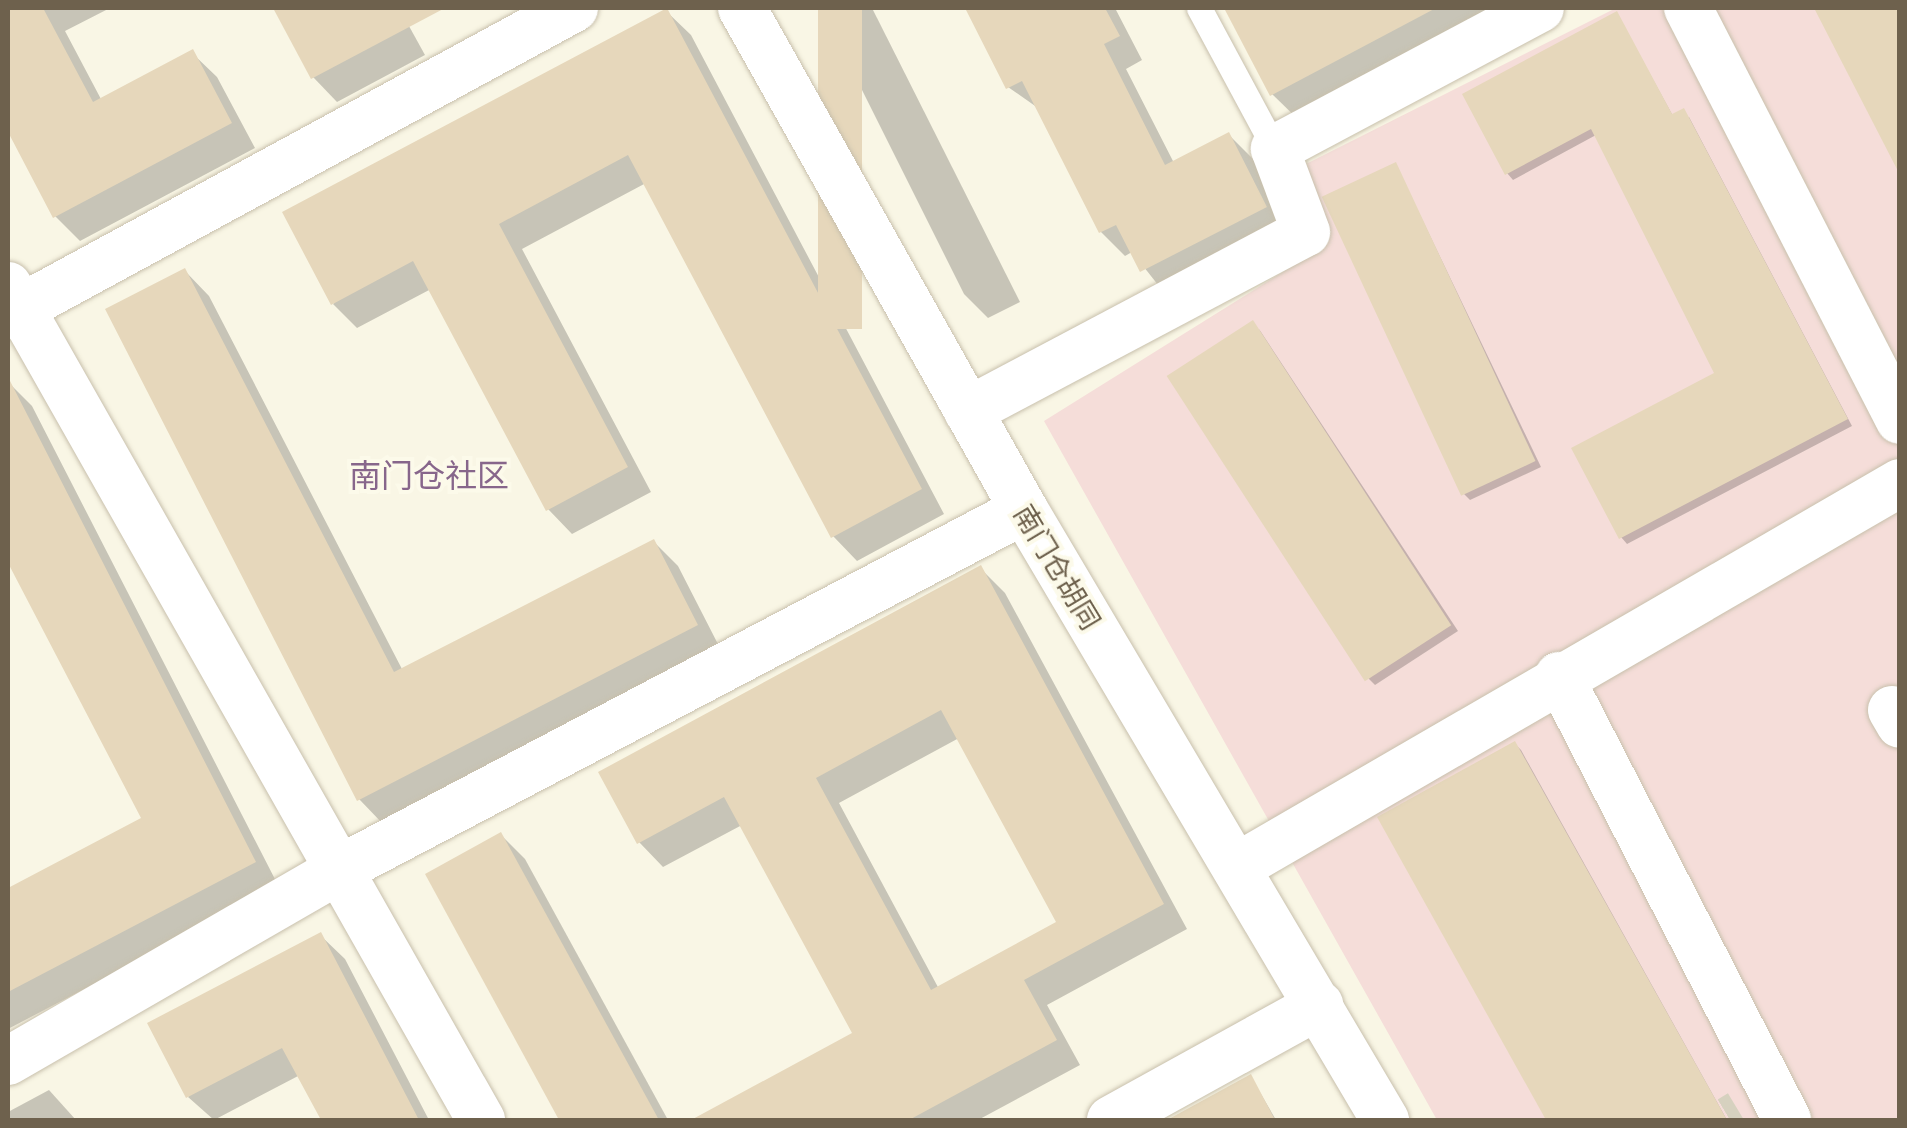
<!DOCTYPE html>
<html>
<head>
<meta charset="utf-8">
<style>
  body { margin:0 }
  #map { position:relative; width:1907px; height:1128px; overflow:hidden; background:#f9f6e5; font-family:Commissioner,"Noto Sans SC",sans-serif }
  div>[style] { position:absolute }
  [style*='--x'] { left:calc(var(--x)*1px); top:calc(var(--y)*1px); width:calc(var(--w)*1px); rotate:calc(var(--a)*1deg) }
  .medical>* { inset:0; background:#f5ddd9 }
  .shadow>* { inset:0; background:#0003 }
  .building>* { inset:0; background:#e6d7bb; transform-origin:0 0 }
  .street-tunnel>* { height:48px; margin-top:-24px; transform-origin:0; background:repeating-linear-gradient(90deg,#d6d1bf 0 48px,transparent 0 72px) }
  .roads { filter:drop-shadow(0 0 2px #c8c0ac) drop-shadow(0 0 2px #c8c0ac) }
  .lane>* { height:25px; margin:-12.5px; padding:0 12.5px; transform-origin:12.5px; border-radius:12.5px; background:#fff }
  .street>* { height:48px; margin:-24px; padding:0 24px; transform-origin:24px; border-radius:24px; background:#fff }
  span { translate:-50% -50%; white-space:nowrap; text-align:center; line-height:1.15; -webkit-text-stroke:8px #fcfaea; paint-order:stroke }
  .street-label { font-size:28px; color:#6e614d }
  .quarter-label { font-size:32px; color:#87668b }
  .frame { position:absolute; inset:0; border:10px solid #6e614d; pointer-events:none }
</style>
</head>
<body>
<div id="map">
  <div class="medical">
    <div style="clip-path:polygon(1616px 8px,1899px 8px,1899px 1120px,1437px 1120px,1044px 421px,1326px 245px,1306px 164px)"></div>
  </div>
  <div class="shadow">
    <div style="clip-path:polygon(8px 8px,110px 8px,65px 31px,102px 101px,192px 53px,217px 77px,255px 148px,80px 241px,55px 216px,8px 126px)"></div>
    <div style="clip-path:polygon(276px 8px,399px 8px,425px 55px,337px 102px,313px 77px)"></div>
    <div style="clip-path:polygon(821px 8px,872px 8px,1020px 302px,988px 318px,964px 294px)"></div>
    <div style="clip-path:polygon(967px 8px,1115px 8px,1142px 60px,1126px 69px,1174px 163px,1229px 135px,1253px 159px,1290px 232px,1166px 295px,1132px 252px,1125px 256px,1101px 232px,1038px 108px,1008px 87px)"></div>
    <div style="clip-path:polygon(1537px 8px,1308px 129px,1272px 94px,1228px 11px)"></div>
    <div style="clip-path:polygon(666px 11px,691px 35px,944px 514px,857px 561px,833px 536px,646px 183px,522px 249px,651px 492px,572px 534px,548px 509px,431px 289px,357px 328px,333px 304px)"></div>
    <div style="clip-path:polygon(1617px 14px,1673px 116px,1689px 117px,1852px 426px,1627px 544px,1621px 537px,1717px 374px,1596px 135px,1513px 180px,1507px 173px)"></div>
    <div style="clip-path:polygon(1396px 165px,1541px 467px,1470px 500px,1464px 494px)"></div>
    <div style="clip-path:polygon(185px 271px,209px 296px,403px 671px,654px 542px,678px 566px,721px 650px,383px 824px,359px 799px)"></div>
    <div style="clip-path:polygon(1259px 329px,1458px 631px,1375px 685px,1369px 679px)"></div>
    <div style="clip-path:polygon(8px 382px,32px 406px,279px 887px,8px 1029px,8px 891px,145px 819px,8px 558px)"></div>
    <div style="clip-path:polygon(evenodd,981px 569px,1005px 593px,1187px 929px,1047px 1005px,1080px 1065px,978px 1120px,696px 1120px,855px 1034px,742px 825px,663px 867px,639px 842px,981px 569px,959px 738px,1059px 923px,939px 989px,839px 803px,959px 738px)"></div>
    <div style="clip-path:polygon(1515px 744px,1521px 750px,1727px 1120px,1549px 1120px,1381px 818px)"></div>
    <div style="clip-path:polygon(501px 835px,525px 859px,668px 1120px,562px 1120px,428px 875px)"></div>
    <div style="clip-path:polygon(320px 935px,345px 959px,429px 1120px,323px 1120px,300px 1075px,214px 1120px,188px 1097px)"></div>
    <div style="clip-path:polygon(1251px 1077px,1276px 1120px,1172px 1120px)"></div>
    <div style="clip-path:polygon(49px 1090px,76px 1120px,8px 1120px,8px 1112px)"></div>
  </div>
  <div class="building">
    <div style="clip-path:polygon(8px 8px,43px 8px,93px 102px,193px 49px,232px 123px,53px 218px,8px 132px)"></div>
    <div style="clip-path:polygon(273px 8px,445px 8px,311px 79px)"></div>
    <div style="clip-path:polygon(667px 8px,922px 489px,831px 538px,628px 155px,499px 224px,628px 467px,546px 511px,413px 261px,331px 305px,282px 212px)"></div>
    <div style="left:818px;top:8px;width:44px;height:321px"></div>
    <div style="clip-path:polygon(965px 8px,1105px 8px,1120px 36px,1104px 44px,1165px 165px,1229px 132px,1267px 207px,1140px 272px,1116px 225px,1099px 233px,1022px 81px,1006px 89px)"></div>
    <div style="clip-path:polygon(1224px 8px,1436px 8px,1270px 96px)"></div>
    <div style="clip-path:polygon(1814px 8px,1900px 8px,1900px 175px)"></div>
    <div style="clip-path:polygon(1617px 11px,1672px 114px,1684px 108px,1848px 419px,1619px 539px,1571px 448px,1714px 373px,1591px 129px,1505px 175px,1462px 94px)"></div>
    <div style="left:1396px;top:162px;width:330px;height:82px;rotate:65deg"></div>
    <div style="clip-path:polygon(185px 268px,394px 672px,654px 539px,698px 625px,357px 801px,105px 309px)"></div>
    <div style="left:1253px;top:320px;width:364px;height:103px;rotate:57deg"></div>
    <div style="clip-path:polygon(8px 377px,256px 862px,8px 992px,8px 888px,141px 818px,8px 563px)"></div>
    <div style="clip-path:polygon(evenodd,981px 565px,1164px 904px,1024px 980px,1057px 1040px,909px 1120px,691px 1120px,852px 1033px,724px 797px,637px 844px,598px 772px,981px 565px,941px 710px,1056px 922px,931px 990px,816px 778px,941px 710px)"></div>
    <div style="clip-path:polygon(1515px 741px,1727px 1120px,1546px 1120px,1377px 817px)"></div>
    <div style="clip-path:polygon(501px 832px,659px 1120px,559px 1120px,425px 874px)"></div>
    <div style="clip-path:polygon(321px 932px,419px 1120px,321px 1120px,282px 1048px,186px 1098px,147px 1023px)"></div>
    <div style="clip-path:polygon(1251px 1074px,1275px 1120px,1167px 1120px)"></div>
  </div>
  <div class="street-tunnel">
    <div style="--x:1730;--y:1120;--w:12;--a:-31"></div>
  </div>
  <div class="roads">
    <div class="lane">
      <div style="--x:1199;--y:8;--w:160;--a:61.7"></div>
    </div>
    <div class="street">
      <div style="--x:742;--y:8;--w:576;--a:60.67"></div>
      <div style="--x:1024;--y:510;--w:709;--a:59.38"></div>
      <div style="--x:1688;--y:8;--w:463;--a:62.8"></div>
      <div style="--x:8;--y:286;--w:959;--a:60.44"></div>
      <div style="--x:8;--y:315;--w:644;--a:-28.48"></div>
      <div style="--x:968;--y:411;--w:382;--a:-27.9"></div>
      <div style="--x:1306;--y:232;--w:89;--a:-110.5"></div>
      <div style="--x:1275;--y:149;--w:300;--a:-28"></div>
      <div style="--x:1559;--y:676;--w:499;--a:62.8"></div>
      <div style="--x:1892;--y:710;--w:16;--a:60"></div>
      <div style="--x:1237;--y:867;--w:766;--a:-30.08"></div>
      <div style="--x:8;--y:1061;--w:386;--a:-30"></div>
      <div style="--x:342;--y:868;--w:770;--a:-27.7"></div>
      <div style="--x:1111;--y:1120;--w:238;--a:-28.9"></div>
    </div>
  </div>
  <div class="street-label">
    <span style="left:1058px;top:567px;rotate:59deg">南门仓胡同</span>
  </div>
  <div class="quarter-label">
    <span style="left:429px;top:474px">南门仓社区</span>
  </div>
  <div class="frame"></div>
</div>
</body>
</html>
